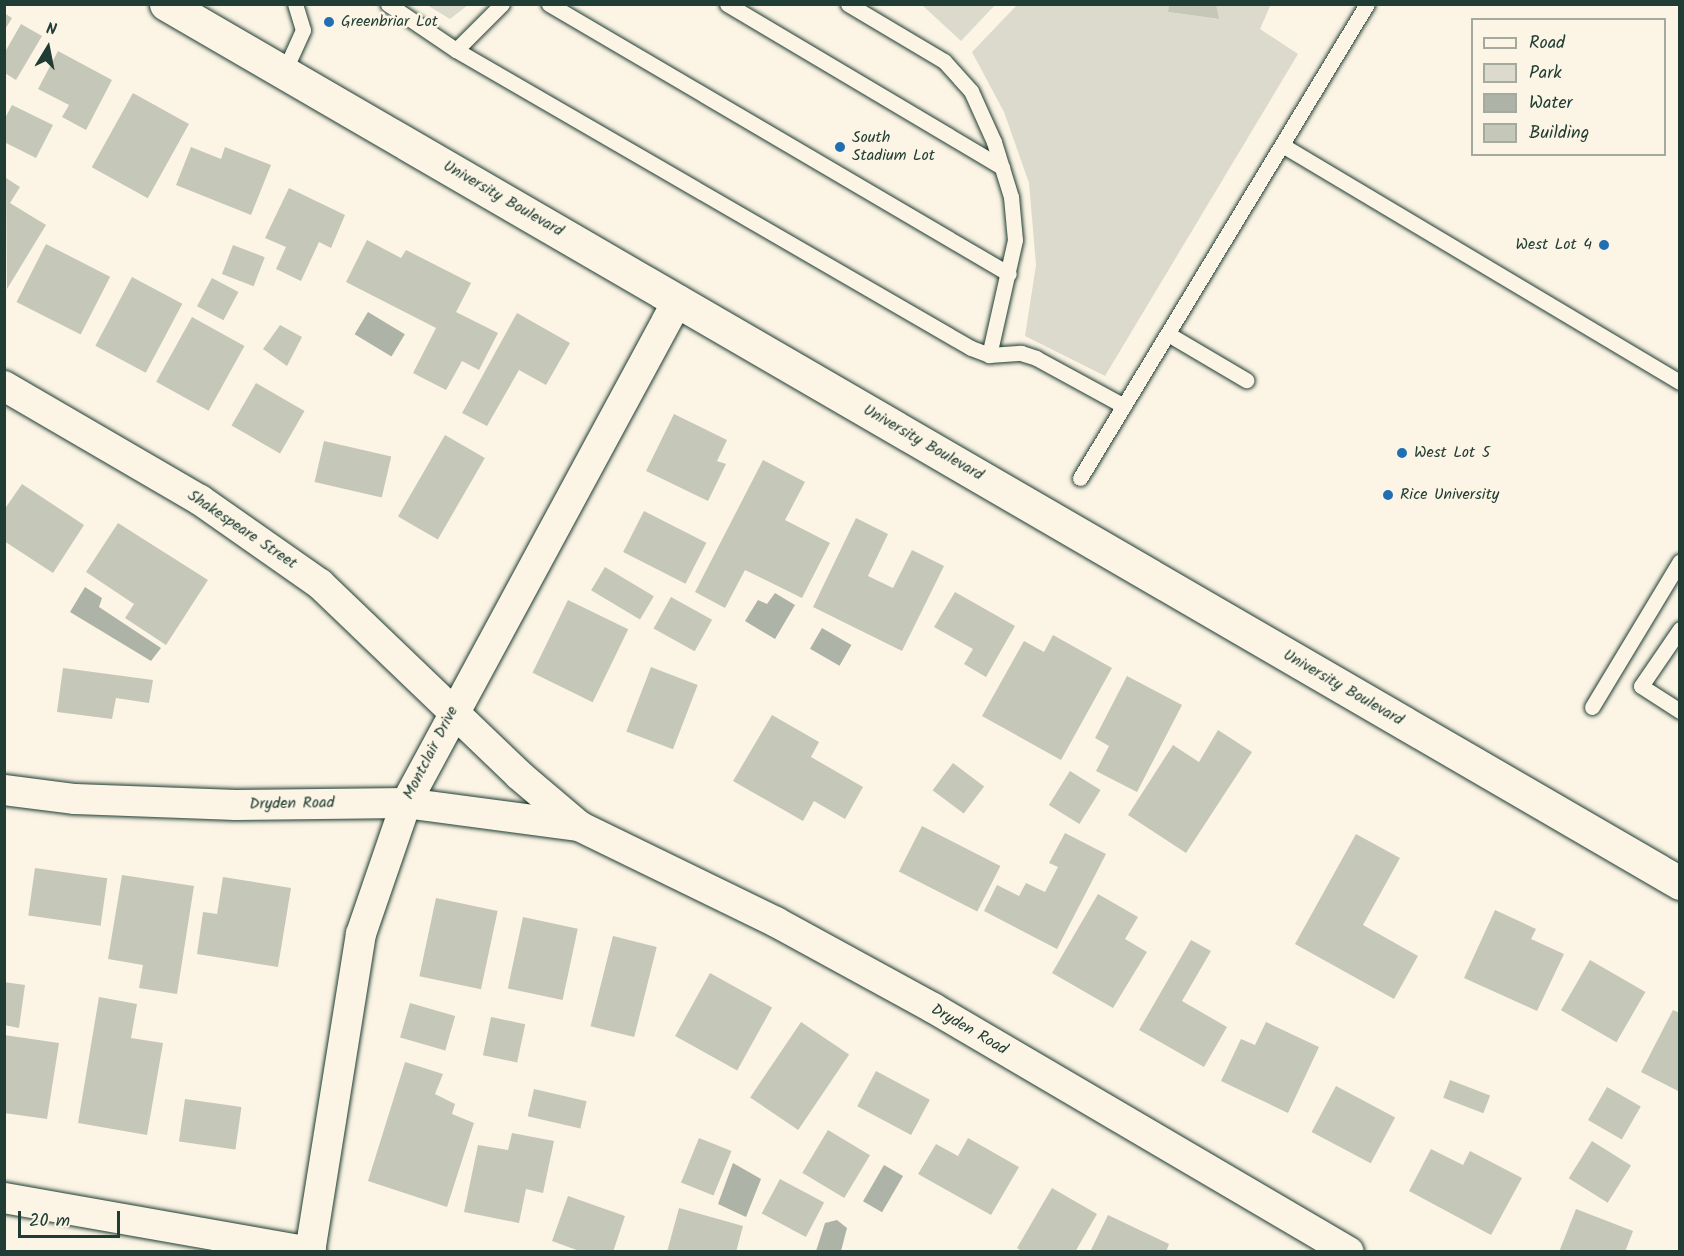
<!DOCTYPE html>
<html>
<head>
<meta charset="utf-8">
<style>
  body { margin:0 }
  #map { position:relative; width:1684px; height:1256px; overflow:hidden; background:#fcf5e5; font-family:Kalam,sans-serif }
  div>[style] { position:absolute }
  [style*='--x'] { left:calc(var(--x)*1px); top:calc(var(--y)*1px); width:calc(var(--w)*1px); rotate:calc(var(--a)*1deg) }
  .green>* { inset:0; background:#dcdacc }
  .water>* { inset:0; background:#aeb3a7; transform-origin:0 0 }
  .building>* { inset:0; background:#c5c7b9; transform-origin:0 0 }
  .roads { filter:drop-shadow(0 0 2px #1f3d34) drop-shadow(0 0 2px #1f3d34) }
  .lane>* { height:15px; margin:-7.5px; padding:0 7.5px; transform-origin:7.5px; border-radius:7.5px; background:#fcf5e5 }
  .street>* { height:30px; margin:-15px; padding:0 15px; transform-origin:15px; border-radius:15px; background:#fcf5e5 }
  .secondary>* { height:33px; margin:-16.5px; padding:0 16.5px; transform-origin:16.5px; border-radius:16.5px; background:#fcf5e5 }
  .dots>* { width:16px; height:16px; translate:-50% -50%; box-sizing:border-box; border:3px solid #fcf5e5; border-radius:50% }
  span { translate:-50% -50%; white-space:nowrap; text-align:center; line-height:1.15; -webkit-text-stroke:5px #fcf5e5; paint-order:stroke }
  .poi-label { font-size:16px; color:#1f3d34 }
  .left { translate:0 -50%; text-align:left }
  .right { translate:-100% -50%; text-align:right }
  .street-label { font-size:16px; color:#1f3d34 }
  .frame { position:absolute; inset:0; border:6px solid #1f3d34; pointer-events:none }
  .legend { position:absolute; left:1471px; top:18px; width:195px; height:138px; box-sizing:border-box; background:#fcf5e5; border:2px solid #a4ab9e; margin:0; padding:8px 10px; list-style:none; font-size:18px; color:#1f3d34 }
  .legend li { display:flex; align-items:center; gap:12px; height:30px }
  .legend b { width:30px; border:2px solid #a4ab9e }
  .north { position:absolute; left:18px; top:18px; width:60px; height:60px; -webkit-text-stroke:4px #fcf5e5; paint-order:stroke; rotate:10deg; font-size:16px; font-weight:700; line-height:24px; text-align:center; color:#1f3d34 }
  .north::after { content:''; display:block; margin:auto; width:21px; height:27px; background:#1f3d34; clip-path:polygon(50% 0,100% 100%,50% 72%,0 100%) }
  .scale { position:absolute; left:18px; top:1211px; width:102px; height:27px; box-sizing:border-box; border:3px solid #1f3d34; border-top:0; padding-left:8px; font-size:18px; line-height:21px; white-space:nowrap; color:#1f3d34; -webkit-text-stroke:4px #fcf5e5; paint-order:stroke }
</style>
</head>
<body>
<div id="map">
  <div class="green">
    <div style="clip-path:polygon(1271px 4px,1260px 29px,1298px 54px,1105px 376px,1025px 336px,1036px 265px,1029px 183px,1004px 112px,972px 52px,1017px 5px,1169px 5px,1168px 12px,1218px 19px,1216px 5px)"></div>
    <div style="clip-path:polygon(427px 5px,468px 5px,450px 19px)"></div>
    <div style="clip-path:polygon(922px 5px,995px 5px,961px 41px)"></div>
  </div>
  <div class="water">
    <div style="left:368px;top:312px;width:43px;height:26px;rotate:31deg"></div>
    <div style="clip-path:polygon(85px 587px,102px 598px,99px 607px,161px 648px,151px 661px,70px 612px)"></div>
    <div style="clip-path:polygon(775px 593px,795px 605px,775px 639px,745px 621px,758px 600px,767px 604px)"></div>
    <div style="left:822px;top:628px;width:34px;height:24px;rotate:30deg"></div>
    <div style="clip-path:polygon(733px 1163px,761px 1179px,746px 1217px,718px 1204px)"></div>
    <div style="left:884px;top:1165px;width:22px;height:42px;rotate:30deg"></div>
    <div style="clip-path:polygon(837px 1220px,847px 1228px,841px 1251px,816px 1251px,825px 1223px)"></div>
  </div>
  <div class="building">
    <div style="clip-path:polygon(1169px 4px,1216px 4px,1219px 19px,1168px 12px)"></div>
    <div style="clip-path:polygon(4px 13px,12px 18px,4px 31px)"></div>
    <div style="clip-path:polygon(21px 24px,42px 36px,16px 80px,5px 73px,5px 52px)"></div>
    <div style="clip-path:polygon(58px 51px,112px 80px,86px 130px,62px 117px,69px 105px,38px 89px)"></div>
    <div style="left:133px;top:93px;width:64px;height:85px;rotate:29deg"></div>
    <div style="clip-path:polygon(12px 105px,53px 125px,36px 158px,4px 142px,4px 120px)"></div>
    <div style="clip-path:polygon(191px 147px,221px 159px,225px 147px,271px 165px,251px 215px,176px 185px)"></div>
    <div style="clip-path:polygon(6px 178px,20px 187px,10px 203px,46px 225px,7px 289px)"></div>
    <div style="clip-path:polygon(289px 188px,345px 215px,331px 248px,319px 242px,301px 281px,276px 269px,286px 247px,265px 238px)"></div>
    <div style="clip-path:polygon(367px 240px,401px 258px,406px 250px,471px 283px,456px 312px,498px 333px,479px 370px,462px 361px,446px 390px,413px 373px,436px 328px,346px 282px)"></div>
    <div style="left:46px;top:244px;width:72px;height:65px;rotate:27deg"></div>
    <div style="left:233px;top:245px;width:34px;height:31px;rotate:21deg"></div>
    <div style="left:132px;top:277px;width:57px;height:78px;rotate:28deg"></div>
    <div style="left:212px;top:278px;width:30px;height:32px;rotate:28deg"></div>
    <div style="clip-path:polygon(517px 313px,570px 343px,546px 385px,519px 370px,487px 426px,462px 413px)"></div>
    <div style="left:192px;top:317px;width:60px;height:74px;rotate:29deg"></div>
    <div style="clip-path:polygon(280px 325px,302px 337px,287px 366px,263px 349px)"></div>
    <div style="left:256px;top:383px;width:56px;height:49px;rotate:30deg"></div>
    <div style="clip-path:polygon(674px 414px,727px 440px,717px 461px,726px 464px,708px 501px,646px 471px)"></div>
    <div style="left:445px;top:435px;width:46px;height:94px;rotate:30deg"></div>
    <div style="left:324px;top:441px;width:69px;height:42px;rotate:13deg"></div>
    <div style="clip-path:polygon(763px 460px,805px 482px,785px 520px,830px 543px,802px 598px,745px 570px,725px 608px,695px 592px)"></div>
    <div style="clip-path:polygon(22px 484px,84px 525px,53px 573px,4px 541px,4px 510px)"></div>
    <div style="left:644px;top:511px;width:70px;height:46px;rotate:27deg"></div>
    <div style="clip-path:polygon(856px 518px,888px 534px,868px 576px,893px 588px,912px 550px,944px 566px,902px 651px,813px 607px)"></div>
    <div style="clip-path:polygon(118px 523px,208px 580px,166px 645px,125px 618px,134px 604px,86px 572px)"></div>
    <div style="left:605px;top:567px;width:57px;height:27px;rotate:31deg"></div>
    <div style="clip-path:polygon(955px 592px,1015px 626px,986px 677px,964px 664px,973px 649px,934px 627px)"></div>
    <div style="left:671px;top:597px;width:47px;height:36px;rotate:29deg"></div>
    <div style="left:568px;top:600px;width:67px;height:81px;rotate:26deg"></div>
    <div style="clip-path:polygon(1053px 635px,1112px 668px,1061px 760px,982px 716px,1024px 641px,1044px 652px)"></div>
    <div style="left:651px;top:667px;width:50px;height:69px;rotate:21deg"></div>
    <div style="clip-path:polygon(63px 668px,153px 680px,149px 703px,116px 698px,112px 719px,57px 712px)"></div>
    <div style="clip-path:polygon(1127px 676px,1182px 705px,1137px 792px,1096px 771px,1109px 746px,1095px 738px)"></div>
    <div style="clip-path:polygon(772px 715px,819px 742px,811px 757px,863px 787px,845px 819px,814px 801px,803px 821px,733px 781px)"></div>
    <div style="clip-path:polygon(1218px 730px,1252px 752px,1186px 853px,1128px 815px,1173px 745px,1199px 762px)"></div>
    <div style="left:953px;top:763px;width:39px;height:34px;rotate:37deg"></div>
    <div style="left:1070px;top:771px;width:36px;height:40px;rotate:32deg"></div>
    <div style="left:922px;top:826px;width:88px;height:51px;rotate:27deg"></div>
    <div style="clip-path:polygon(1065px 833px,1106px 854px,1057px 949px,984px 911px,997px 885px,1019px 896px,1026px 883px,1045px 892px,1058px 867px,1049px 863px)"></div>
    <div style="clip-path:polygon(1356px 834px,1400px 858px,1363px 925px,1418px 956px,1394px 999px,1295px 944px)"></div>
    <div style="left:35px;top:868px;width:73px;height:48px;rotate:8deg"></div>
    <div style="clip-path:polygon(122px 875px,194px 886px,177px 994px,139px 988px,143px 965px,108px 959px)"></div>
    <div style="clip-path:polygon(223px 877px,291px 888px,278px 967px,197px 954px,203px 912px,217px 914px)"></div>
    <div style="clip-path:polygon(1098px 894px,1138px 917px,1125px 939px,1147px 952px,1113px 1008px,1052px 973px)"></div>
    <div style="left:436px;top:898px;width:63px;height:80px;rotate:12deg"></div>
    <div style="clip-path:polygon(1495px 910px,1536px 929px,1531px 939px,1564px 954px,1537px 1011px,1464px 978px)"></div>
    <div style="left:523px;top:917px;width:56px;height:73px;rotate:12deg"></div>
    <div style="left:613px;top:936px;width:45px;height:93px;rotate:14deg"></div>
    <div style="clip-path:polygon(1191px 940px,1211px 951px,1182px 1001px,1227px 1027px,1204px 1067px,1139px 1030px)"></div>
    <div style="left:1590px;top:960px;width:64px;height:58px;rotate:30deg"></div>
    <div style="left:710px;top:973px;width:71px;height:72px;rotate:29deg"></div>
    <div style="clip-path:polygon(4px 982px,25px 985px,19px 1028px,4px 1025px)"></div>
    <div style="clip-path:polygon(99px 997px,137px 1004px,131px 1038px,163px 1043px,147px 1135px,78px 1123px)"></div>
    <div style="left:410px;top:1003px;width:47px;height:36px;rotate:16deg"></div>
    <div style="clip-path:polygon(1673px 1010px,1680px 1013px,1680px 1092px,1641px 1072px)"></div>
    <div style="left:491px;top:1017px;width:35px;height:39px;rotate:12deg"></div>
    <div style="left:801px;top:1022px;width:58px;height:91px;rotate:34deg"></div>
    <div style="clip-path:polygon(1266px 1022px,1319px 1047px,1288px 1113px,1221px 1081px,1241px 1039px,1255px 1045px)"></div>
    <div style="clip-path:polygon(4px 1035px,59px 1043px,47px 1119px,4px 1113px)"></div>
    <div style="clip-path:polygon(405px 1062px,443px 1074px,435px 1094px,455px 1104px,452px 1114px,474px 1123px,447px 1207px,368px 1181px)"></div>
    <div style="left:876px;top:1071px;width:61px;height:40px;rotate:28deg"></div>
    <div style="left:1450px;top:1080px;width:43px;height:19px;rotate:21deg"></div>
    <div style="left:1336px;top:1086px;width:67px;height:52px;rotate:28deg"></div>
    <div style="left:1607px;top:1087px;width:39px;height:38px;rotate:30deg"></div>
    <div style="left:534px;top:1089px;width:54px;height:28px;rotate:13deg"></div>
    <div style="left:185px;top:1099px;width:57px;height:43px;rotate:8deg"></div>
    <div style="left:828px;top:1130px;width:49px;height:50px;rotate:31deg"></div>
    <div style="clip-path:polygon(512px 1133px,554px 1141px,543px 1193px,526px 1189px,519px 1223px,464px 1212px,478px 1145px,508px 1150px)"></div>
    <div style="left:699px;top:1138px;width:35px;height:48px;rotate:22deg"></div>
    <div style="clip-path:polygon(968px 1138px,1019px 1167px,991px 1215px,918px 1174px,936px 1144px,958px 1156px)"></div>
    <div style="left:1592px;top:1141px;width:46px;height:44px;rotate:32deg"></div>
    <div style="clip-path:polygon(1431px 1149px,1463px 1165px,1470px 1151px,1522px 1178px,1491px 1235px,1409px 1191px)"></div>
    <div style="left:780px;top:1179px;width:50px;height:39px;rotate:28deg"></div>
    <div style="clip-path:polygon(1052px 1188px,1097px 1214px,1075px 1252px,1023px 1252px,1017px 1248px)"></div>
    <div style="clip-path:polygon(568px 1196px,625px 1216px,613px 1252px,582px 1252px,552px 1241px)"></div>
    <div style="clip-path:polygon(679px 1208px,743px 1226px,736px 1252px,667px 1252px)"></div>
    <div style="clip-path:polygon(1576px 1209px,1633px 1231px,1625px 1252px,1559px 1252px)"></div>
    <div style="clip-path:polygon(1108px 1215px,1169px 1244px,1166px 1252px,1090px 1252px)"></div>
  </div>
  <div class="roads">
    <div class="lane">
      <div style="--x:388;--y:4;--w:82;--a:34.1"></div>
      <div style="--x:456;--y:50;--w:595;--a:30.06"></div>
      <div style="--x:971;--y:348;--w:19;--a:21"></div>
      <div style="--x:989;--y:355;--w:32;--a:-4"></div>
      <div style="--x:1021;--y:353;--w:16;--a:18"></div>
      <div style="--x:1036;--y:358;--w:100;--a:28.6"></div>
      <div style="--x:549;--y:4;--w:533;--a:30.41"></div>
      <div style="--x:727;--y:4;--w:320;--a:30.7"></div>
      <div style="--x:848;--y:4;--w:112;--a:30.7"></div>
      <div style="--x:944;--y:61;--w:40;--a:48"></div>
      <div style="--x:971;--y:91;--w:56;--a:65.7"></div>
      <div style="--x:994;--y:142;--w:58;--a:72.8"></div>
      <div style="--x:1011;--y:197;--w:43;--a:84.7"></div>
      <div style="--x:1015;--y:240;--w:118;--a:102.7"></div>
      <div style="--x:456;--y:50;--w:65;--a:-45"></div>
      <div style="--x:284;--y:72;--w:46;--a:-65.7"></div>
      <div style="--x:303;--y:30;--w:27;--a:-107"></div>
      <div style="--x:1282;--y:145;--w:463;--a:30.8"></div>
      <div style="--x:1168;--y:334;--w:91;--a:30.5"></div>
      <div style="--x:1080;--y:478;--w:554;--a:-58.81"></div>
      <div style="--x:1680;--y:629;--w:69;--a:124.4"></div>
      <div style="--x:1641;--y:686;--w:46;--a:32.7"></div>
      <div style="--x:1592;--y:707;--w:170;--a:-58.9"></div>
    </div>
    <div class="street">
      <div style="--x:4;--y:386;--w:227;--a:30.2"></div>
      <div style="--x:200;--y:500;--w:146;--a:35"></div>
      <div style="--x:320;--y:584;--w:276;--a:43.8"></div>
      <div style="--x:519;--y:775;--w:77;--a:40.3"></div>
      <div style="--x:4;--y:790;--w:72;--a:7.2"></div>
      <div style="--x:75;--y:799;--w:161;--a:2.1"></div>
      <div style="--x:236;--y:805;--w:170;--a:-0.7"></div>
      <div style="--x:406;--y:803;--w:175;--a:7.6"></div>
      <div style="--x:579;--y:826;--w:219;--a:26"></div>
      <div style="--x:776;--y:922;--w:179;--a:28.7"></div>
      <div style="--x:933;--y:1008;--w:482;--a:30.4"></div>
      <div style="--x:4;--y:1198;--w:312;--a:10"></div>
      <div style="--x:310;--y:1252;--w:322;--a:-80.9"></div>
      <div style="--x:361;--y:934;--w:139;--a:-71"></div>
      <div style="--x:406;--y:803;--w:572;--a:-61.6"></div>
    </div>
    <div class="secondary">
      <div style="--x:166;--y:4;--w:1751;--a:30.14"></div>
    </div>
  </div>
  <div class="dots">
    <div style="left:329px;top:22px;background:#1f6fb2"></div>
    <div style="left:840px;top:147px;background:#1f6fb2"></div>
    <div style="left:1604px;top:245px;background:#1f6fb2"></div>
    <div style="left:1402px;top:453px;background:#1f6fb2"></div>
    <div style="left:1388px;top:495px;background:#1f6fb2"></div>
  </div>
  <div class="poi-label">
    <span class="left" style="left:341px;top:22px">Greenbriar Lot</span>
    <span class="left" style="left:852px;top:147px">South<br>Stadium Lot</span>
    <span class="right" style="left:1592px;top:245px">West Lot 4</span>
    <span class="left" style="left:1414px;top:453px">West Lot 5</span>
    <span class="left" style="left:1400px;top:495px">Rice University</span>
  </div>
  <div class="street-label">
    <span style="left:503px;top:199px;rotate:30deg">University Boulevard</span>
    <span style="left:923px;top:443px;rotate:30deg">University Boulevard</span>
    <span style="left:242px;top:530px;rotate:34deg">Shakespeare Street</span>
    <span style="left:1343px;top:688px;rotate:30deg">University Boulevard</span>
    <span style="left:431px;top:753px;rotate:-63deg">Montclair Drive</span>
    <span style="left:292px;top:804px;rotate:-1deg">Dryden Road</span>
    <span style="left:969px;top:1030px;rotate:30deg">Dryden Road</span>
  </div>
  <div class="frame"></div>
  <ul class="legend">
  <li><b style="height:8px;background:#fcf5e5"></b>Road</li>
  <li><b style="height:16px;background:#dcdacc"></b>Park</li>
  <li><b style="height:16px;background:#aeb3a7"></b>Water</li>
  <li><b style="height:16px;background:#c5c7b9"></b>Building</li>
  </ul>
  <div class="north">N</div>
  <div class="scale">20 m</div>
</div>
</body>
</html>
